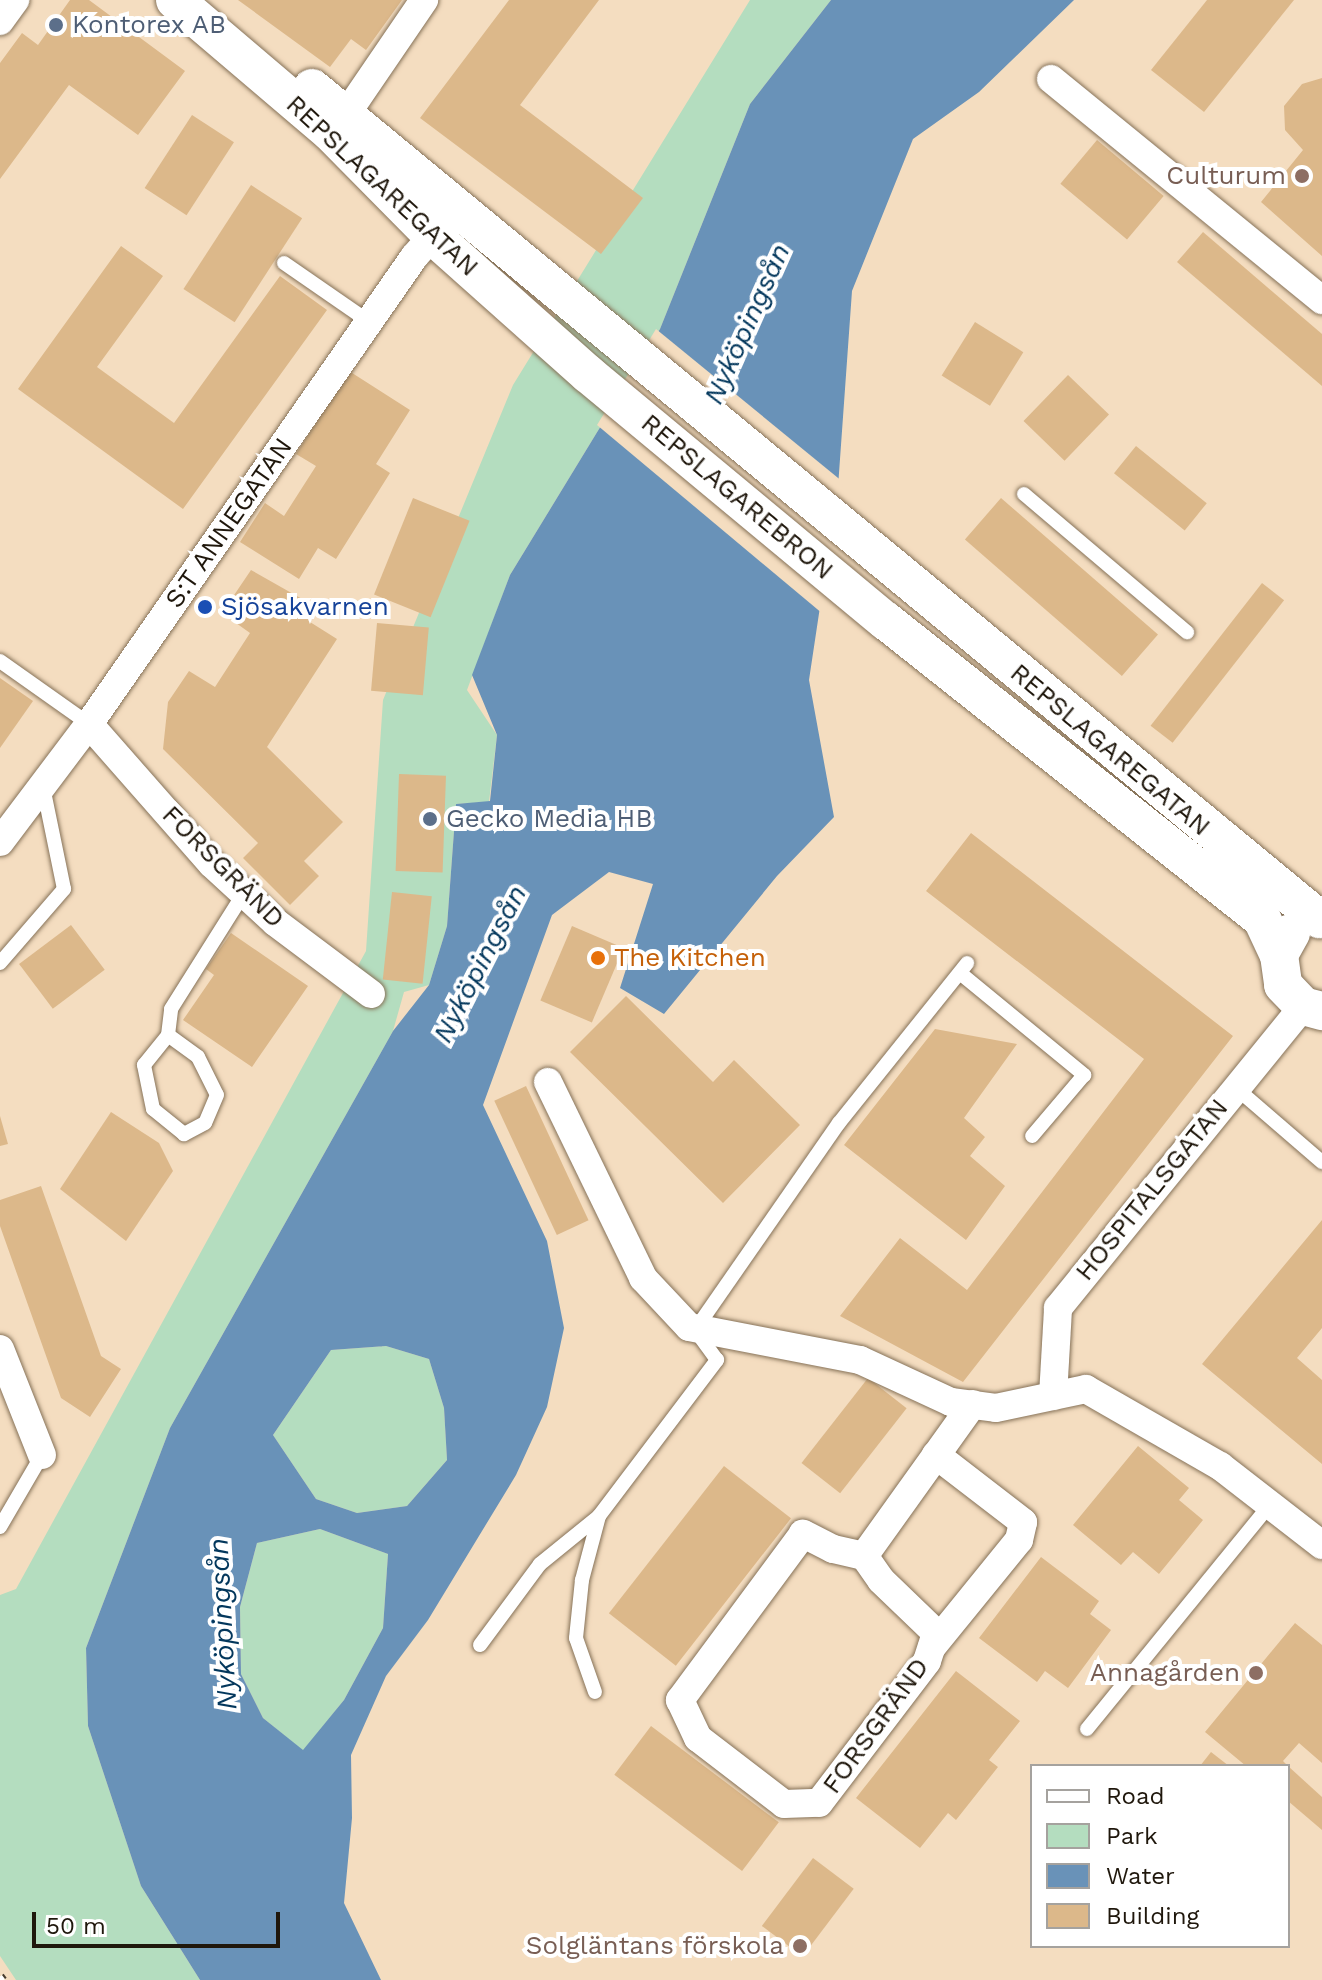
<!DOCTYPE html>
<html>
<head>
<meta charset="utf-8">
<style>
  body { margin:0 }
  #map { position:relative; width:1322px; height:1980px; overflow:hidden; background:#f4ddc0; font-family:"Work Sans",sans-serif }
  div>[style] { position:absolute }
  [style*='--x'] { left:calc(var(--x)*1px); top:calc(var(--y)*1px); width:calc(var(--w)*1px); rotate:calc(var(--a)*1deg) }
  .green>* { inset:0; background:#b4ddbf }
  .water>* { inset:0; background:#6992b8 }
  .pier>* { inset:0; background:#f4ddc0 }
  .building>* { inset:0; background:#dcb88a; transform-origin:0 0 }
  .roads { filter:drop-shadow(0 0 2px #867258) drop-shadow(0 0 2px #867258) }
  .lane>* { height:14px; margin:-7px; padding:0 7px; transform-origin:7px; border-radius:7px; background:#fff }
  .street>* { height:28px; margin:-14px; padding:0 14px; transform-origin:14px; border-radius:14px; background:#fff }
  .secondary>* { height:38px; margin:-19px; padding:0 19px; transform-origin:19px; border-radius:19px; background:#fff }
  .rail>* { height:9px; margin-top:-4.5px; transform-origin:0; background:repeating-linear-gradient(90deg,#fff 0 18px,#463b2d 0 36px); box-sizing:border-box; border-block:2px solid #463b2d }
  .dots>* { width:22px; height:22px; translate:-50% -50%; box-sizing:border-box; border:4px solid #fff; border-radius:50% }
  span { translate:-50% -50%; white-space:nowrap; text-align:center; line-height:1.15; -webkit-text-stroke:8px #fff; paint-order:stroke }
  .service-label { font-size:26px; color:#4e5e75 }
  .left { translate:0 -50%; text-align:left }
  .education-label { font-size:26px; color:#785e54 }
  .right { translate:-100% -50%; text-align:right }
  .street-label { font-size:26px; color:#1f170c }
  .transit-label { font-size:26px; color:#164399 }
  .food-label { font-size:26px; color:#c56008 }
  .water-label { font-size:28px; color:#03375c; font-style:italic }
  .legend { position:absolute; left:1030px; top:1764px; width:260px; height:184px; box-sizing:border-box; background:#fff; border:2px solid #a5a29e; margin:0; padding:10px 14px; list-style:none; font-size:24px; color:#1f170c }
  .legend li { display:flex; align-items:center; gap:16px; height:40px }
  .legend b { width:40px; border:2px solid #a5a29e }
  .scale { position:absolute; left:32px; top:1912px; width:248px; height:36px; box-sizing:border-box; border:4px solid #1f170c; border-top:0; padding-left:10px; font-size:24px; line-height:28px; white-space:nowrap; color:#1f170c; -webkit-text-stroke:6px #fff; paint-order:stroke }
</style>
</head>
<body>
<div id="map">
  <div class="green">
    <div style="clip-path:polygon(750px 0,831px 0,750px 104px,660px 329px,510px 575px,467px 690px,497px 735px,489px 802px,456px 804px,447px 926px,429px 985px,404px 992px,393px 1031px,170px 1428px,86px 1648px,88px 1726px,141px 1886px,200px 1980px,16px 1980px,0 1956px,0 1595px,16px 1589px,366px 951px,383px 700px,513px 385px)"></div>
    <div style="clip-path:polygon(386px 1346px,429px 1359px,444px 1408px,447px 1460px,407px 1506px,357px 1513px,316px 1499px,273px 1435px,331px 1350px)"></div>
    <div style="clip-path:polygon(320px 1529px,388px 1554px,383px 1628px,344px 1700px,303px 1751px,263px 1718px,241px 1674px,240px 1607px,257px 1543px)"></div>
  </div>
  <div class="water">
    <div style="clip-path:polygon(evenodd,831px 0,1074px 0,979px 92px,913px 139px,852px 291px,838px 487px,809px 680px,834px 817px,777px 876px,664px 1014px,620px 988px,653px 884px,609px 872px,552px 915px,483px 1105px,547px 1241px,564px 1328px,547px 1407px,516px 1475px,428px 1620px,386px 1676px,351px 1755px,352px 1818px,344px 1903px,381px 1980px,200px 1980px,141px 1886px,88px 1726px,86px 1648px,170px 1428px,393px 1031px,429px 985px,447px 926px,456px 804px,490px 801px,497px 735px,472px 675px,510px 575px,660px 329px,750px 104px,831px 0,386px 1346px,429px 1359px,444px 1408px,447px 1460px,407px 1506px,357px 1513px,316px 1499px,273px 1435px,331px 1350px,386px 1346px,831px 0,320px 1529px,388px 1554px,383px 1628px,344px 1700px,303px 1750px,263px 1718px,241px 1674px,240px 1607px,257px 1543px,320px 1529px)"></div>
  </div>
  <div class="pier">
    <div style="clip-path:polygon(656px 329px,843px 482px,823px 614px,597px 425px)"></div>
  </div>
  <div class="building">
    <div style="clip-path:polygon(70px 0,89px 0,185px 71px,138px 135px,69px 85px,0 179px,0 63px,22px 33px,38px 45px)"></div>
    <div style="clip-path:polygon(238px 0,402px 0,366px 50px,351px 39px,330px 67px)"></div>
    <div style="clip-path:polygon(509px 0,599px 0,520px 105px,643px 198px,601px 254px,420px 118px)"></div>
    <div style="clip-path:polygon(1207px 0,1294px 0,1204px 112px,1151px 70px)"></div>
    <div style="clip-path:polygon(1322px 78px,1322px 256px,1261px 202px,1303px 150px,1285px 130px,1284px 106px,1302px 84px)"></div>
    <div style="left:192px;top:115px;width:50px;height:87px;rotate:33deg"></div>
    <div style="left:1097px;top:140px;width:87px;height:57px;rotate:40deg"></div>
    <div style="left:251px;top:185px;width:61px;height:124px;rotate:33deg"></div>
    <div style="clip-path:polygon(1203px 232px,1322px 334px,1322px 386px,1177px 262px)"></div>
    <div style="clip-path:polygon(121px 246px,163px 276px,97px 367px,174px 423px,280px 276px,327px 310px,183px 509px,18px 389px)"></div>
    <div style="left:975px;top:322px;width:57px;height:63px;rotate:32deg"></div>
    <div style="clip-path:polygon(349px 371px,410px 410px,376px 464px,390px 473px,336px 559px,318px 548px,299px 579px,240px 542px,265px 503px,284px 516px,316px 466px,296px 454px)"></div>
    <div style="left:1068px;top:375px;width:57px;height:64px;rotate:44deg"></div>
    <div style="left:1136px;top:446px;width:91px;height:35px;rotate:39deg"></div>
    <div style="left:413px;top:498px;width:61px;height:104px;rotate:22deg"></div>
    <div style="left:1001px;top:498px;width:208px;height:55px;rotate:41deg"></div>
    <div style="clip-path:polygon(251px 570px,318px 608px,310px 622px,337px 639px,267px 747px,343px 822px,304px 861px,319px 876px,290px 905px,243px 858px,258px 843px,163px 749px,168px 702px,189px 671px,215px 687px,250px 633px,222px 613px)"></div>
    <div style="left:1262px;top:583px;width:28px;height:181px;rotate:38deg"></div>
    <div style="left:377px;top:623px;width:52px;height:68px;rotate:5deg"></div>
    <div style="clip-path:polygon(0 678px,33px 701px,0 748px)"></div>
    <div style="left:399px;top:774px;width:47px;height:97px;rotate:2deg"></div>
    <div style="clip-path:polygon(971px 833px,1233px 1036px,963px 1382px,840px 1316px,900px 1238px,967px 1290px,1144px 1059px,926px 891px)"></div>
    <div style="left:392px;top:892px;width:40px;height:88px;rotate:6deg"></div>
    <div style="left:71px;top:925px;width:56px;height:65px;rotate:53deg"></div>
    <div style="left:572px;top:926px;width:56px;height:81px;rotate:23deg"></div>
    <div style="clip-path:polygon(231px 933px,308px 986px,252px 1067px,183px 1020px,214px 975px,206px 969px)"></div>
    <div style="clip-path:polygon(626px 996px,713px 1082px,734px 1060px,800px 1125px,723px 1203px,570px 1052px)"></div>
    <div style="clip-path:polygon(935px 1029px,1017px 1044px,964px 1118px,985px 1137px,970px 1156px,1005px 1186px,966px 1240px,844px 1145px)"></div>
    <div style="left:526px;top:1086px;width:148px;height:35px;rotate:65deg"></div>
    <div style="clip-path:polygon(111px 1112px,159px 1143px,173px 1171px,126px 1241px,60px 1189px)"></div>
    <div style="clip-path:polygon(0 1116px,8px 1144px,0 1146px)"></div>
    <div style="clip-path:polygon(41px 1186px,101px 1356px,121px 1369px,90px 1417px,61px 1398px,0 1226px,0 1200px)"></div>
    <div style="clip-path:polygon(1322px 1220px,1322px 1328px,1297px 1358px,1322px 1380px,1322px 1464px,1202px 1364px)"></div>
    <div style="left:868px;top:1378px;width:49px;height:108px;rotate:38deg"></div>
    <div style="clip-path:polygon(1138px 1446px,1189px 1488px,1179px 1500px,1203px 1520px,1159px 1574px,1133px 1552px,1121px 1565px,1073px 1525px)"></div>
    <div style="left:724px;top:1466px;width:85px;height:187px;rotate:38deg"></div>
    <div style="clip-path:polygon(1041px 1557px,1099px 1601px,1090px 1614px,1111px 1630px,1068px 1688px,1045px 1671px,1037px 1682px,979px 1638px)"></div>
    <div style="clip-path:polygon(1295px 1623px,1322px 1645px,1322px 1763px,1299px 1743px,1283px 1761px,1288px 1766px,1246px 1766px,1205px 1732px)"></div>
    <div style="clip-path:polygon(956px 1671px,1020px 1721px,989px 1760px,998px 1767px,956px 1820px,948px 1813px,920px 1848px,856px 1798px)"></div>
    <div style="left:651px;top:1726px;width:160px;height:61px;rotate:37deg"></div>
    <div style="clip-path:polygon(1211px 1752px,1229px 1766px,1200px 1766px)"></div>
    <div style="clip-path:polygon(1288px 1766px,1322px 1797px,1322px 1830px,1288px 1801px)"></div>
    <div style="left:813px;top:1858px;width:51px;height:85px;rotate:37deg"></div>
  </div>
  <div class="roads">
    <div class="lane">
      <div style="--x:284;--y:263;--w:102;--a:34.6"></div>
      <div style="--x:1024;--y:494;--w:214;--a:40.3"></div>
      <div style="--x:0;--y:661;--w:109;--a:35.3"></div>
      <div style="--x:0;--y:963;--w:98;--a:-49.1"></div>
      <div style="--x:64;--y:889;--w:104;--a:-101.6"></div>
      <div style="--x:960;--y:973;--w:161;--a:39.4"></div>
      <div style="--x:1084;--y:1075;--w:80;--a:130.4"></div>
      <div style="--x:168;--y:1035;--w:37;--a:36"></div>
      <div style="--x:198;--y:1057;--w:42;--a:63.4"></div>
      <div style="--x:217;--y:1095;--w:30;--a:113"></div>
      <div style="--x:205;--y:1123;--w:24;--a:152"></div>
      <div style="--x:184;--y:1134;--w:40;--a:-141"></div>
      <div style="--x:153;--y:1109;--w:45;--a:-101.6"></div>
      <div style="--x:144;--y:1065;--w:38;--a:-51"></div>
      <div style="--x:168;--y:1035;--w:26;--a:-83"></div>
      <div style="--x:171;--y:1009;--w:137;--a:-57.8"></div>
      <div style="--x:1235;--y:1087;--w:115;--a:40.8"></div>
      <div style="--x:0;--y:1527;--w:83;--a:-59.7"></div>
      <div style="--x:480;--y:1645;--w:101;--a:-53.5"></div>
      <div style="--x:540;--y:1564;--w:76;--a:-39.1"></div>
      <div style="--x:599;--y:1516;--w:196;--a:-52.9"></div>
      <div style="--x:717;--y:1360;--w:37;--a:-126"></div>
      <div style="--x:695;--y:1330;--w:252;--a:-55.2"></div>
      <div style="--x:839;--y:1123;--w:205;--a:-51.3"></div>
      <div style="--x:595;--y:1692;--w:57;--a:-109.4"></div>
      <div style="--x:576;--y:1638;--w:58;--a:-84.1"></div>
      <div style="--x:582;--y:1580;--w:66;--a:-75.1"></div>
      <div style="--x:1087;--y:1729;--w:289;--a:-50.8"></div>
    </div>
    <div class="street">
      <div style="--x:0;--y:21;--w:26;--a:-54"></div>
      <div style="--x:1051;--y:79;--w:350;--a:39.2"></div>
      <div style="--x:347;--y:113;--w:137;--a:-55.7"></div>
      <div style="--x:89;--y:724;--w:186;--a:48.7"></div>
      <div style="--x:212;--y:864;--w:86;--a:42.6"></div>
      <div style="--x:275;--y:922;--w:120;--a:36.9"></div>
      <div style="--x:0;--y:842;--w:148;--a:-53"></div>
      <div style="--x:89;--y:724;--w:569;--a:-55.16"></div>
      <div style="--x:414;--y:257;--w:47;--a:-48.5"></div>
      <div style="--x:548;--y:1082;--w:218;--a:64.1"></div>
      <div style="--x:643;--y:1278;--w:67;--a:46.8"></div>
      <div style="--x:689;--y:1327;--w:174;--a:10.9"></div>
      <div style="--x:860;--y:1360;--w:100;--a:24.8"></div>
      <div style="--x:951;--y:1402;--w:45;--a:7.6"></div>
      <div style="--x:996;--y:1408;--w:92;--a:-11.9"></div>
      <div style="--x:1086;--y:1389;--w:155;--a:29.9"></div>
      <div style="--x:1220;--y:1466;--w:129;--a:37.8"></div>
      <div style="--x:0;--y:1349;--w:114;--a:68.4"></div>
      <div style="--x:1053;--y:1396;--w:88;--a:-86.7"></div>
      <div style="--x:1058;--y:1308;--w:389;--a:-50.9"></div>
      <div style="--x:864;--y:1556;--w:32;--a:-167"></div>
      <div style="--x:833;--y:1549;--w:34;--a:-153"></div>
      <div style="--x:803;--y:1534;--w:207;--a:126.5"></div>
      <div style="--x:680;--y:1700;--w:42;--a:64.7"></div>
      <div style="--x:698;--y:1738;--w:108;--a:37.5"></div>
      <div style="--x:784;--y:1804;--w:35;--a:-2"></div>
      <div style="--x:819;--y:1803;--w:178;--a:-52.7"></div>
      <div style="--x:927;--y:1661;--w:29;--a:-72"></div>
      <div style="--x:936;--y:1633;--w:76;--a:-136.1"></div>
      <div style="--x:881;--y:1580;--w:29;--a:-125"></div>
      <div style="--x:864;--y:1556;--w:187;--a:-54.4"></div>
      <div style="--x:932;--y:1647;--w:138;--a:-50.9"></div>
      <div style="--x:1019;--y:1540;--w:18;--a:-77"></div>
      <div style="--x:1023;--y:1522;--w:110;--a:-142.4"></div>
    </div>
    <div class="secondary">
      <div style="--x:175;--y:0;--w:204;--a:40.4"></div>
      <div style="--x:330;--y:132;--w:146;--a:45.3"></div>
      <div style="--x:433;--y:236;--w:208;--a:41.7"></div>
      <div style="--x:588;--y:374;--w:387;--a:39.7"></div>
      <div style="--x:886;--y:621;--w:480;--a:38.4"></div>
      <div style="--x:1262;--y:919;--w:40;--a:65"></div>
      <div style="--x:312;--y:88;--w:1306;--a:39.53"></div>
      <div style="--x:1291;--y:933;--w:25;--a:119"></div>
      <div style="--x:1279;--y:955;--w:30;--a:82"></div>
      <div style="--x:1283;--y:985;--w:29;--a:46"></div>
      <div style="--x:1303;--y:1006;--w:20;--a:15"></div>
    </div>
  </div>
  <div class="rail">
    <div style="--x:0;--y:1976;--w:5;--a:53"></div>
  </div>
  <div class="dots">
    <div style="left:56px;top:25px;background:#5c6f8a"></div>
    <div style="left:1302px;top:176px;background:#8d6e63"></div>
    <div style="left:205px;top:607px;background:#1a4fb4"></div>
    <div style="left:430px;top:819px;background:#5c6f8a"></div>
    <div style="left:598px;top:958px;background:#e8710a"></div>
    <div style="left:1256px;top:1673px;background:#8d6e63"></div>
    <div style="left:800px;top:1946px;background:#8d6e63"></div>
  </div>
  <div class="service-label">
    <span class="left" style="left:72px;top:25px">Kontorex AB</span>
    <span class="left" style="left:446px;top:819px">Gecko Media HB</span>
  </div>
  <div class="education-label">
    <span class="right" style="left:1286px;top:176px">Culturum</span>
    <span class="right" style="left:1240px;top:1673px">Annagården</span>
    <span class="right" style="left:784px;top:1946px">Solgläntans förskola</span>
  </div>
  <div class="street-label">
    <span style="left:382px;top:186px;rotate:43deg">REPSLAGAREGATAN</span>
    <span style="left:737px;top:497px;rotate:40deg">REPSLAGAREBRON</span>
    <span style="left:229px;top:523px;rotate:-55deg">S:T ANNEGATAN</span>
    <span style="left:1110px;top:750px;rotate:40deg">REPSLAGAREGATAN</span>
    <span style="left:223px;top:867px;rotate:45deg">FORSGRÄND</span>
    <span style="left:1152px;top:1190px;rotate:-51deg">HOSPITALSGATAN</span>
    <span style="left:876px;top:1726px;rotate:-54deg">FORSGRÄND</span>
  </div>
  <div class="transit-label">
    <span class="left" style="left:221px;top:607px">Sjösakvarnen</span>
  </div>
  <div class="food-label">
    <span class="left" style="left:614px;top:958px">The Kitchen</span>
  </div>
  <div class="water-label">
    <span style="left:747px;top:324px;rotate:-66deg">Nyköpingsån</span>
    <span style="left:480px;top:964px;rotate:-63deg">Nyköpingsån</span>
    <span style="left:223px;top:1624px;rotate:-93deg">Nyköpingsån</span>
  </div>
  <ul class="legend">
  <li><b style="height:10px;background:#fff"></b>Road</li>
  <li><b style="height:22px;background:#b4ddbf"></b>Park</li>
  <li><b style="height:22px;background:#6992b8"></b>Water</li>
  <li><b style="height:22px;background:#dcb88a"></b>Building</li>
  </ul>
  <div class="scale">50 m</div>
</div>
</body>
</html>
